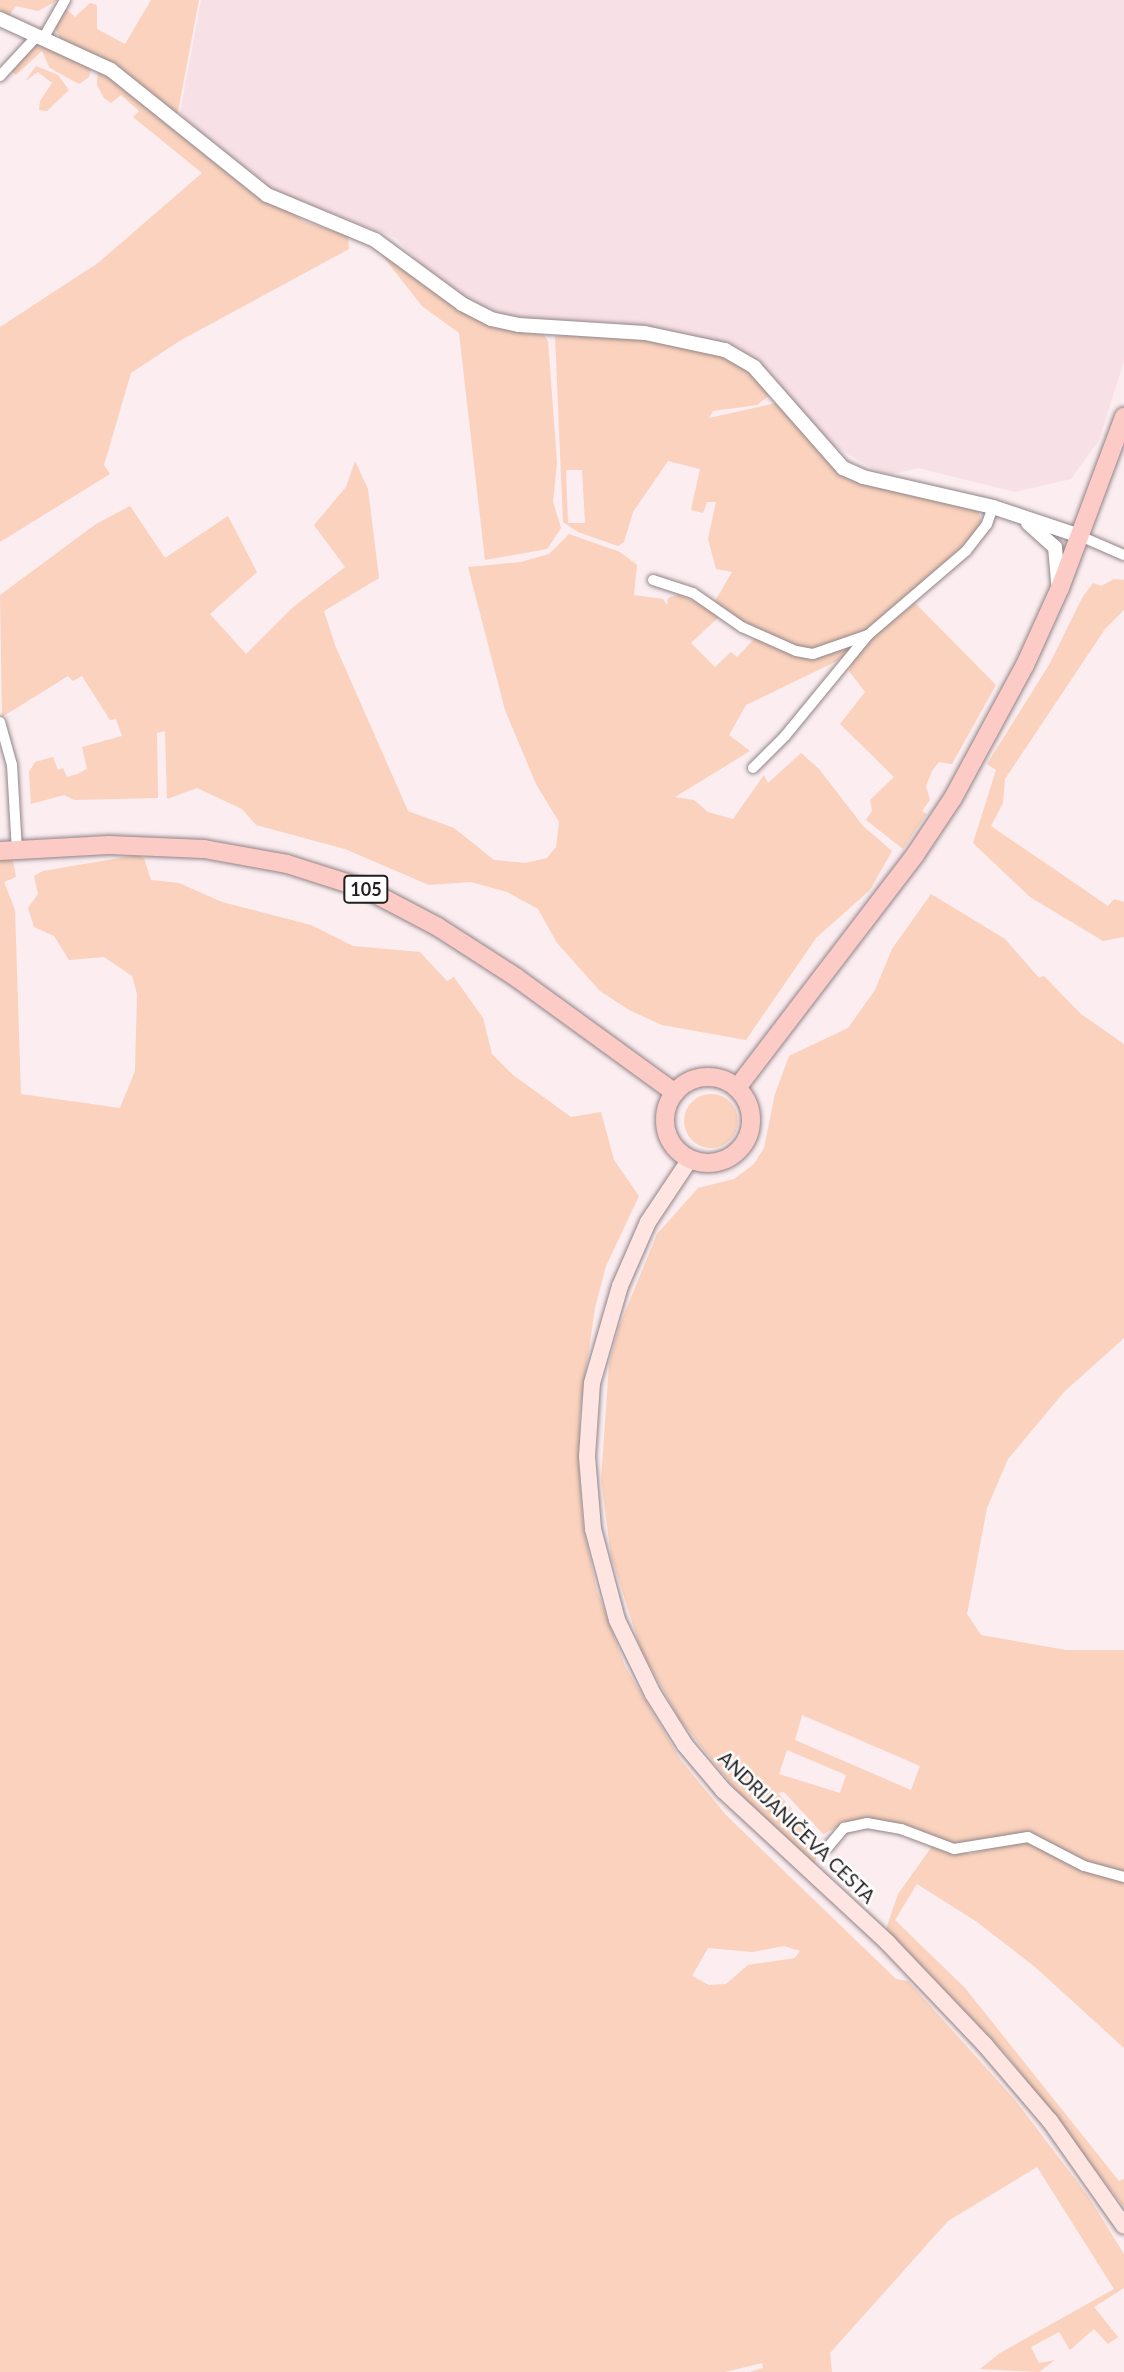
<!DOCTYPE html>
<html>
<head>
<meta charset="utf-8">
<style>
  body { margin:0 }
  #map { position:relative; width:1124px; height:2372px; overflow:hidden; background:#fbedf0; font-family:Lato,sans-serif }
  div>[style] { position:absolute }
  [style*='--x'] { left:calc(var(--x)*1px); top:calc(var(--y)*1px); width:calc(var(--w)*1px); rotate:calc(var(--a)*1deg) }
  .built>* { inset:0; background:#f7e0e6 }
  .green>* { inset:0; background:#fad2bd }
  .round { border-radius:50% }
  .roads { filter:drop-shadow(0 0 2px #918487) drop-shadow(0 0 2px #918487) }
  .minor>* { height:10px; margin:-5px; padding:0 5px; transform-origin:5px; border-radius:5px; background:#fff }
  .tertiary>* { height:14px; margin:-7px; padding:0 7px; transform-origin:7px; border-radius:7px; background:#fff }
  .secondary>* { height:16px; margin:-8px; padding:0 8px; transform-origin:8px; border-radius:8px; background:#fee5e2 }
  .primary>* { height:18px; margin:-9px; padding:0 9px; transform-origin:9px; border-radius:9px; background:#fdcbc6 }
  .primary>.ring { margin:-9px; padding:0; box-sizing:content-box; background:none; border:18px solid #fdcbc6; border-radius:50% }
  span { translate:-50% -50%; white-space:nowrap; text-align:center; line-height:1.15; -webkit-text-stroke:5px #fff; paint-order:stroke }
  .shield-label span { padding:2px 5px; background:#fff; border:2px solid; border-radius:5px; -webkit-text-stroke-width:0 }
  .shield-label { font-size:18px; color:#231e1f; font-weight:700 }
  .street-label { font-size:19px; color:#231e1f }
</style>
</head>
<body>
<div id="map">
  <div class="built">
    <div style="clip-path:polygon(201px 0,1124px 0,1124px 361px,1099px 440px,1071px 479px,1015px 492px,918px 468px,892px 474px,879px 472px,825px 441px,757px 363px,726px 343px,620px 323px,511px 317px,476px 305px,423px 267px,396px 238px,272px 190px,212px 146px,180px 113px)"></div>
  </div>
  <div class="green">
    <div style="clip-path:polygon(0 0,58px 0,38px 11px,16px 6px,7px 18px,0 14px)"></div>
    <div style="clip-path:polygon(151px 0,199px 0,177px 117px,119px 67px,60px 38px,55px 28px,65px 8px,75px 17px,90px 3px,97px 5px,97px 29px,125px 44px)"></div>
    <div style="clip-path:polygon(39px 42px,84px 61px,91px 70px,89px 77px,79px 84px,57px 72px,49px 67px,42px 51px,16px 75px,10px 70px)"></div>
    <div style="clip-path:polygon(36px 66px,58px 75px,69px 90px,47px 111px,39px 110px,40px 101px,52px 83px,38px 72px,25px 81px)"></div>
    <div style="clip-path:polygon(98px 69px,236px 180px,306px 222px,348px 236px,349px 249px,181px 340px,131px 373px,104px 465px,110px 474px,0 542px,0 327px,98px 263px,202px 173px,133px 117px,139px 111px,121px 95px,111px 103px,104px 98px,97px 85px)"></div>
    <div style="clip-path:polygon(381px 254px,396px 259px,421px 283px,473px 318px,500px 328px,544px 335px,548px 341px,557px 462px,553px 502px,561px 528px,547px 549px,485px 560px,459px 333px,422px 306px)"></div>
    <div style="clip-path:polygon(evenodd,577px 334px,641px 338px,734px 358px,770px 395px,757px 405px,713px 411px,709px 418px,776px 403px,835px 468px,979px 512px,982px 525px,959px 553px,875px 628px,811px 651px,765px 636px,714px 603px,732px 572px,716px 569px,708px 539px,716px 502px,707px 502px,703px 513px,691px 510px,700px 469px,668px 461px,633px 512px,624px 542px,618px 546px,578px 532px,563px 522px,555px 336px,577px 334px,566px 470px,582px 470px,585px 523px,568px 523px,566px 470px)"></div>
    <div style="clip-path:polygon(355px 461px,368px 489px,379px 578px,324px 611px,335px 645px,408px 811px,454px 828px,494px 860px,525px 863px,547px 858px,556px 847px,559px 822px,536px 784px,505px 710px,468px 567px,521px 562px,549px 554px,569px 534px,620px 552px,637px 565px,634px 595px,663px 599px,667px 605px,668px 598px,680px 594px,721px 615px,691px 643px,715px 667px,731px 652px,737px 657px,756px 637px,796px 655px,850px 643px,853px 649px,841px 659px,746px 705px,729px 735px,750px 751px,675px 797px,694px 800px,708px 812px,733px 819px,764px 775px,768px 783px,801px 753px,819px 769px,863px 826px,892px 851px,870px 890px,816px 938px,746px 1040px,662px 1025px,629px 1010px,600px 991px,557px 943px,538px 909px,507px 892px,471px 882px,429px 885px,345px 849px,256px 825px,242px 809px,197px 788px,167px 799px,165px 731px,157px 733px,158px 798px,74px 800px,64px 795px,31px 804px,29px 772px,35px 762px,53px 757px,58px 770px,63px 768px,67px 777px,77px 774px,87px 769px,82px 747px,122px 736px,116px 719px,110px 720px,82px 676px,73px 681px,68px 676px,2px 717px,0 595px,96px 524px,130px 506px,165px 558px,228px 516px,257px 572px,210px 614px,246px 654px,292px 608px,345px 567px,314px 525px,346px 487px)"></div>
    <div style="clip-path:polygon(1114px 579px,1124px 580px,1124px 610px,1105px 629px,1005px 779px,1003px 803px,991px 826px,1108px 906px,1114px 899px,1124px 902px,1124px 937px,1103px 941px,1030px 897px,973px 843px,996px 770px,987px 764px,1049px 665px,1082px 598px,1093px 583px,1101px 586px)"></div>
    <div style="clip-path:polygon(915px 603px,996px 685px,952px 764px,939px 762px,932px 771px,926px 786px,930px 800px,922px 811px,927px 814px,903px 849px,866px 820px,872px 811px,870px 800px,894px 777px,840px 724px,865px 692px,849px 671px,853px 661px,874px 636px)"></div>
    <div style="clip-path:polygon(evenodd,137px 855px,144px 858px,151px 880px,179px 883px,222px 902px,311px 925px,353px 946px,420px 952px,447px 981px,454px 977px,483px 1018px,492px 1054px,513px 1075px,571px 1117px,601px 1112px,614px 1160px,639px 1196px,606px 1266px,595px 1308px,580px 1411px,579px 1471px,583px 1525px,597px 1591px,625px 1666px,680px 1759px,726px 1815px,896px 1979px,908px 1981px,1015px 2100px,1088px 2196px,1124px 2254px,1124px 2288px,1094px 2307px,1118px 2337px,1108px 2344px,1094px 2329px,1070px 2350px,1059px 2332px,1031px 2347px,1039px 2363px,1055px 2360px,1039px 2372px,980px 2369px,1000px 2353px,1114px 2289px,1037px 2167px,948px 2221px,830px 2353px,832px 2372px,750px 2372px,763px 2368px,762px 2363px,725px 2372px,0 2372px,0 860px,13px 860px,16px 877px,4px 882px,15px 910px,21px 1094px,120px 1108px,135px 1071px,137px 994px,132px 976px,104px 957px,69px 960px,54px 936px,34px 927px,28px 908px,38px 894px,34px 876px,43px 871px,137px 855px,784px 1946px,800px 1951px,795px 1958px,748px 1965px,726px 1984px,709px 1985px,692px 1976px,708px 1948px,753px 1952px,784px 1946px)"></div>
    <div style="clip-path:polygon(evenodd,931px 894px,1005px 939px,1039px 978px,1044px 976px,1081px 1014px,1124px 1044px,1124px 1338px,1064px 1392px,1008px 1459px,987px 1508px,967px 1614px,981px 1635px,1066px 1650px,1124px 1650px,1124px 1875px,1058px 1850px,1026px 1832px,961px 1846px,923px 1834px,842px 1825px,823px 1834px,784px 1792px,778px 1793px,819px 1840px,815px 1864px,736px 1790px,680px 1720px,641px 1650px,611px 1556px,601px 1480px,609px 1364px,619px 1327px,657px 1234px,698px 1188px,734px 1179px,754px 1164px,764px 1148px,775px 1094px,789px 1056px,848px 1028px,875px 990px,892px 949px,931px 894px,802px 1715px,920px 1766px,911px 1790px,795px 1740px,802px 1715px,931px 894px,787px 1750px,846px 1775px,840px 1793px,779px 1774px,787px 1750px)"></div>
    <div class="round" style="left:684px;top:1094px;width:54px;height:54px"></div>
    <div style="clip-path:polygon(1021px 1839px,1124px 1881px,1124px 2048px,1035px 1967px,977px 1922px,917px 1884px,895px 1920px,965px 1988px,1119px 2181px,1124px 2179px,1124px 2207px,1006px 2054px,886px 1929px,898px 1894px,933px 1845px,971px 1854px)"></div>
  </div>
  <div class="roads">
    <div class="minor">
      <div style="--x:44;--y:37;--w:43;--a:-60.4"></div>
      <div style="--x:0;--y:76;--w:56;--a:-47.2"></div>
      <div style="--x:1080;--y:536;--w:48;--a:23.4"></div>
      <div style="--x:653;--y:580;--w:42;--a:18"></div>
      <div style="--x:693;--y:593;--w:60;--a:34.8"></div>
      <div style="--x:742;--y:627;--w:59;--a:24"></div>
      <div style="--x:796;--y:651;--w:17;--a:10"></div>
      <div style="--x:813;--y:654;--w:58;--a:-19.1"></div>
      <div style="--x:0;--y:722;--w:45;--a:74.4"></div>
      <div style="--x:12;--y:765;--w:86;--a:86.7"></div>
      <div style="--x:753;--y:768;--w:45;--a:-45"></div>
      <div style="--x:785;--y:736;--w:131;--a:-50.6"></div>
      <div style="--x:868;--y:635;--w:129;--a:-40.6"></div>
      <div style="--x:966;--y:551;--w:34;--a:-52"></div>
      <div style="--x:987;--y:524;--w:18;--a:-71"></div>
      <div style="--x:828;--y:1847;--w:25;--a:-50"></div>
      <div style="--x:844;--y:1828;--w:24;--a:-12"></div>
      <div style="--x:867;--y:1823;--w:35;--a:10"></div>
      <div style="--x:901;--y:1829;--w:57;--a:20.7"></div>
      <div style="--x:954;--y:1849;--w:75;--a:-9.2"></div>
      <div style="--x:1028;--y:1837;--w:63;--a:27.4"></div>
      <div style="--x:1084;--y:1866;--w:41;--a:15.4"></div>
    </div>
    <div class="tertiary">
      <div style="--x:0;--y:19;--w:122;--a:24.7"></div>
      <div style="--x:111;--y:70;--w:200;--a:38.7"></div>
      <div style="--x:267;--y:195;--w:117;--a:22.6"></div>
      <div style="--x:375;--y:240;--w:108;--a:36.3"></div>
      <div style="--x:462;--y:304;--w:33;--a:27"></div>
      <div style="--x:491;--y:319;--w:29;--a:12"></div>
      <div style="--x:519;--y:325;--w:126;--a:3.6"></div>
      <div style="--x:645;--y:333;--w:82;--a:12"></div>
      <div style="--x:725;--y:350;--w:34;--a:30"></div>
      <div style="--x:754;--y:367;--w:135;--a:48.6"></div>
      <div style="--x:843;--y:468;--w:22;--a:24"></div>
      <div style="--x:863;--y:477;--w:133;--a:13"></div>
      <div style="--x:993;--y:507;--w:92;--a:18.4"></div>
      <div style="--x:1028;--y:523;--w:36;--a:42"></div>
      <div style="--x:1055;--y:547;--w:36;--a:85"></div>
    </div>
    <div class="secondary">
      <div style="--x:690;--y:1159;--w:76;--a:123.7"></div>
      <div style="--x:648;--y:1222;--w:70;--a:113.6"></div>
      <div style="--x:620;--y:1286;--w:101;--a:106.1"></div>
      <div style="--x:592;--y:1383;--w:74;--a:93.9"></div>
      <div style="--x:587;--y:1457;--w:72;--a:85.2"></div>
      <div style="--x:593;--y:1529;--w:94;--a:75.2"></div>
      <div style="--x:617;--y:1620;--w:82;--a:64.1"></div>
      <div style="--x:653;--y:1694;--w:60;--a:57.9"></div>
      <div style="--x:685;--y:1745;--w:59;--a:49.8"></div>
      <div style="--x:723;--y:1790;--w:225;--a:42.8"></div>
      <div style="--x:888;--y:1943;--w:141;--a:46.4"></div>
      <div style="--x:985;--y:2045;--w:100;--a:49.5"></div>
      <div style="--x:1050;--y:2121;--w:128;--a:54.8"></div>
    </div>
    <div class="primary">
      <div style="--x:0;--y:851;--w:109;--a:-3.2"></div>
      <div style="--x:109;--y:845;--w:95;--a:2.4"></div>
      <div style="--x:204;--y:849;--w:84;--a:10.2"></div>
      <div style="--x:287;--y:864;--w:83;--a:17.6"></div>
      <div style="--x:366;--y:889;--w:81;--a:27.8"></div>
      <div style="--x:438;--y:927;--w:94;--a:32.8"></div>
      <div style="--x:517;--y:978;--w:195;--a:36"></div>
      <div class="ring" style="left:665px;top:1077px;width:68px;height:68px"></div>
      <div style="--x:737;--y:1088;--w:293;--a:-52.6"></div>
      <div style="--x:915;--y:855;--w:69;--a:-56.3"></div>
      <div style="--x:953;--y:798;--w:151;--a:-61.6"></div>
      <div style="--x:1025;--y:665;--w:85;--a:-65.6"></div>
      <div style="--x:1060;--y:588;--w:183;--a:-69.5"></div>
    </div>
  </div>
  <div class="shield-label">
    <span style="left:366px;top:889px">105</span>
  </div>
  <div class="street-label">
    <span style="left:797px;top:1827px;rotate:44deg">ANDRIJANIČEVA CESTA</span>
  </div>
</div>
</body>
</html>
